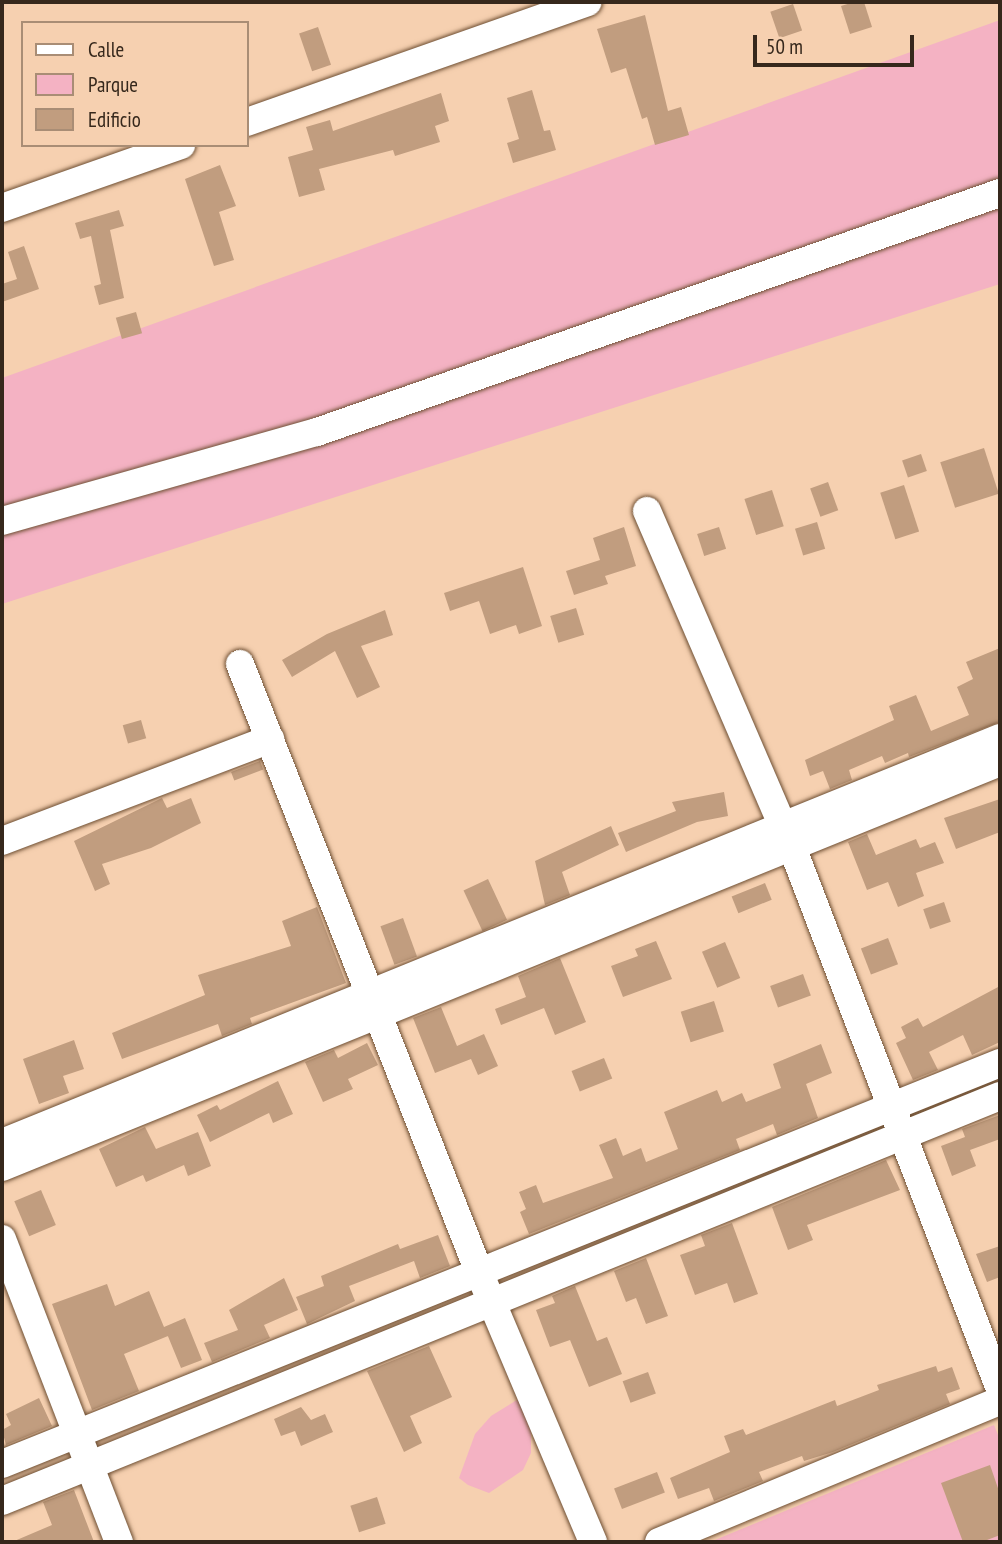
<!DOCTYPE html>
<html>
<head>
<meta charset="utf-8">
<style>
  body { margin:0 }
  #map { position:relative; width:1002px; height:1544px; overflow:hidden; background:#f6d0b0; font-family:"PT Sans Narrow",sans-serif }
  div>[style] { position:absolute }
  [style*='--x'] { left:calc(var(--x)*1px); top:calc(var(--y)*1px); width:calc(var(--w)*1px); rotate:calc(var(--a)*1deg) }
  .green>* { inset:0; background:#f4b2c3 }
  .building>* { inset:0; background:#c19d7f; transform-origin:0 0 }
  .roads { filter:drop-shadow(0 0 2px #6d4e32) drop-shadow(0 0 2px #6d4e32) }
  .minor>* { height:28px; margin:-14px; padding:0 14px; transform-origin:14px; border-radius:14px; background:#fff }
  span { translate:-50% -50%; white-space:nowrap; text-align:center; line-height:1.15; -webkit-text-stroke:5px #f6d0b0; paint-order:stroke }
  .frame { position:absolute; inset:0; border:4px solid #36281c; pointer-events:none }
  .legend { position:absolute; left:21px; top:21px; width:228px; height:126px; box-sizing:border-box; background:#f6d0b0; border:2px solid #a98d75; margin:0; padding:9px 12px; list-style:none; font-size:21px; color:#36281c }
  .legend li { display:flex; align-items:center; gap:14px; height:35px }
  .legend b { width:35px; border:2px solid #a98d75 }
  .scale { position:absolute; left:753px; top:35px; width:161px; height:32px; box-sizing:border-box; border:4px solid #36281c; border-top:0; padding-left:9px; font-size:21px; line-height:24px; white-space:nowrap; color:#36281c; -webkit-text-stroke:5px #f6d0b0; paint-order:stroke }
</style>
</head>
<body>
<div id="map">
  <div class="green">
    <div style="clip-path:polygon(1000px 20px,1000px 284px,2px 604px,2px 378px)"></div>
    <div style="clip-path:polygon(520px 1398px,531px 1410px,531px 1453px,523px 1470px,489px 1493px,468px 1485px,459px 1478px,475px 1434px,491px 1416px)"></div>
    <div style="clip-path:polygon(994px 1425px,1000px 1440px,1000px 1542px,710px 1542px)"></div>
  </div>
  <div class="building">
    <div style="clip-path:polygon(854px 2px,864px 2px,872px 27px,850px 34px,841px 6px)"></div>
    <div style="left:793px;top:4px;width:28px;height:24px;rotate:71deg"></div>
    <div style="clip-path:polygon(645px 15px,668px 111px,681px 107px,689px 135px,655px 145px,647px 117px,642px 119px,626px 68px,611px 73px,597px 29px)"></div>
    <div style="left:318px;top:27px;width:40px;height:20px;rotate:71deg"></div>
    <div style="clip-path:polygon(532px 90px,544px 131px,550px 130px,556px 150px,513px 163px,507px 143px,519px 139px,507px 98px)"></div>
    <div style="clip-path:polygon(441px 93px,449px 121px,435px 126px,440px 142px,395px 156px,393px 150px,319px 169px,325px 190px,299px 197px,288px 157px,313px 150px,306px 127px,330px 120px,333px 131px)"></div>
    <div style="clip-path:polygon(220px 165px,236px 206px,219px 212px,234px 260px,214px 266px,185px 179px)"></div>
    <div style="clip-path:polygon(119px 210px,124px 226px,110px 230px,124px 298px,99px 305px,94px 286px,101px 284px,91px 236px,80px 239px,75px 223px)"></div>
    <div style="clip-path:polygon(24px 246px,39px 289px,2px 302px,2px 284px,17px 279px,8px 252px)"></div>
    <div style="left:136px;top:312px;width:22px;height:21px;rotate:74deg"></div>
    <div style="left:984px;top:448px;width:48px;height:46px;rotate:72deg"></div>
    <div style="left:921px;top:454px;width:18px;height:20px;rotate:71deg"></div>
    <div style="left:828px;top:482px;width:30px;height:19px;rotate:70deg"></div>
    <div style="left:904px;top:485px;width:49px;height:25px;rotate:72deg"></div>
    <div style="left:772px;top:490px;width:38px;height:29px;rotate:72deg"></div>
    <div style="left:817px;top:522px;width:28px;height:23px;rotate:73deg"></div>
    <div style="clip-path:polygon(624px 527px,636px 566px,605px 576px,608px 584px,574px 595px,566px 571px,600px 560px,593px 538px)"></div>
    <div style="left:719px;top:527px;width:23px;height:23px;rotate:72deg"></div>
    <div style="clip-path:polygon(523px 567px,542px 626px,519px 634px,516px 625px,490px 634px,479px 601px,450px 611px,444px 593px)"></div>
    <div style="left:576px;top:608px;width:28px;height:27px;rotate:73deg"></div>
    <div style="clip-path:polygon(385px 610px,393px 635px,361px 646px,380px 687px,357px 698px,335px 651px,292px 677px,282px 660px,327px 634px)"></div>
    <div style="clip-path:polygon(1000px 648px,1000px 722px,909px 757px,908px 753px,885px 763px,882px 756px,849px 770px,852px 780px,830px 789px,823px 771px,810px 776px,805px 760px,894px 720px,889px 706px,916px 695px,931px 731px,969px 715px,957px 687px,973px 679px,966px 662px)"></div>
    <div style="left:141px;top:720px;width:19px;height:19px;rotate:74deg"></div>
    <div style="left:260px;top:761px;width:9px;height:31px;rotate:69deg"></div>
    <div style="clip-path:polygon(724px 792px,728px 816px,697px 822px,626px 852px,618px 833px,676px 811px,672px 802px)"></div>
    <div style="clip-path:polygon(162px 798px,167px 808px,191px 798px,201px 823px,151px 848px,102px 864px,110px 884px,95px 891px,74px 841px)"></div>
    <div style="clip-path:polygon(1000px 799px,1000px 832px,956px 849px,944px 818px)"></div>
    <div style="clip-path:polygon(611px 826px,619px 845px,562px 872px,570px 895px,545px 905px,535px 861px)"></div>
    <div style="clip-path:polygon(867px 834px,876px 855px,916px 839px,920px 848px,935px 842px,944px 863px,916px 873px,924px 896px,898px 907px,888px 882px,867px 890px,848px 842px)"></div>
    <div style="left:488px;top:879px;width:45px;height:27px;rotate:65deg"></div>
    <div style="left:765px;top:883px;width:18px;height:36px;rotate:68deg"></div>
    <div style="left:944px;top:902px;width:21px;height:22px;rotate:71deg"></div>
    <div style="clip-path:polygon(317px 907px,346px 983px,250px 1018px,252px 1024px,222px 1036px,218px 1024px,122px 1059px,112px 1033px,205px 995px,198px 975px,291px 946px,282px 921px)"></div>
    <div style="left:403px;top:918px;width:41px;height:24px;rotate:70deg"></div>
    <div style="left:888px;top:938px;width:28px;height:29px;rotate:69deg"></div>
    <div style="clip-path:polygon(656px 941px,672px 979px,623px 997px,611px 966px,638px 956px,635px 949px)"></div>
    <div style="left:725px;top:942px;width:39px;height:25px;rotate:67deg"></div>
    <div style="clip-path:polygon(560px 958px,586px 1022px,555px 1035px,544px 1008px,501px 1025px,495px 1009px,526px 997px,518px 976px)"></div>
    <div style="left:803px;top:974px;width:23px;height:35px;rotate:70deg"></div>
    <div style="clip-path:polygon(1000px 986px,1000px 1042px,972px 1055px,963px 1035px,929px 1052px,938px 1070px,913px 1080px,896px 1043px,906px 1038px,901px 1027px,918px 1018px,923px 1027px)"></div>
    <div style="left:714px;top:1001px;width:32px;height:35px;rotate:72deg"></div>
    <div style="clip-path:polygon(441px 1007px,457px 1046px,484px 1034px,498px 1066px,478px 1075px,471px 1059px,435px 1073px,413px 1018px)"></div>
    <div style="clip-path:polygon(74px 1040px,84px 1069px,63px 1076px,69px 1093px,39px 1104px,23px 1059px)"></div>
    <div style="clip-path:polygon(367px 1043px,378px 1065px,348px 1079px,353px 1089px,323px 1102px,305px 1062px,334px 1050px,338px 1058px)"></div>
    <div style="clip-path:polygon(821px 1044px,832px 1073px,806px 1084px,818px 1118px,777px 1135px,773px 1124px,736px 1139px,740px 1150px,529px 1234px,520px 1212px,526px 1209px,519px 1192px,536px 1185px,543px 1203px,613px 1178px,599px 1145px,616px 1138px,623px 1156px,641px 1148px,646px 1162px,678px 1149px,664px 1112px,717px 1090px,722px 1102px,742px 1093px,746px 1102px,781px 1088px,773px 1064px)"></div>
    <div style="left:604px;top:1058px;width:22px;height:35px;rotate:68deg"></div>
    <div style="clip-path:polygon(278px 1081px,293px 1114px,273px 1123px,269px 1113px,210px 1142px,197px 1115px,217px 1105px,220px 1110px)"></div>
    <div style="clip-path:polygon(1000px 1115px,1000px 1139px,970px 1150px,976px 1166px,952px 1176px,941px 1146px,965px 1137px,962px 1129px)"></div>
    <div style="clip-path:polygon(145px 1127px,156px 1149px,198px 1132px,211px 1166px,188px 1176px,184px 1165px,146px 1182px,143px 1175px,116px 1187px,99px 1149px)"></div>
    <div style="clip-path:polygon(886px 1160px,900px 1190px,807px 1225px,813px 1240px,788px 1250px,772px 1207px)"></div>
    <div style="left:41px;top:1190px;width:38px;height:29px;rotate:67deg"></div>
    <div style="clip-path:polygon(732px 1223px,758px 1294px,734px 1303px,727px 1283px,695px 1295px,680px 1255px,705px 1246px,701px 1235px)"></div>
    <div style="clip-path:polygon(438px 1235px,450px 1266px,420px 1278px,414px 1261px,349px 1286px,355px 1301px,307px 1324px,296px 1297px,324px 1286px,321px 1276px,398px 1244px,400px 1249px)"></div>
    <div style="clip-path:polygon(1000px 1246px,1000px 1277px,987px 1282px,976px 1254px)"></div>
    <div style="clip-path:polygon(646px 1258px,668px 1316px,646px 1324px,636px 1298px,626px 1302px,614px 1271px)"></div>
    <div style="clip-path:polygon(284px 1278px,298px 1310px,264px 1325px,270px 1338px,212px 1362px,204px 1343px,238px 1330px,229px 1310px)"></div>
    <div style="clip-path:polygon(107px 1284px,115px 1306px,149px 1291px,164px 1327px,185px 1318px,202px 1360px,181px 1368px,165px 1329px,168px 1336px,124px 1354px,139px 1391px,92px 1410px,52px 1304px)"></div>
    <div style="clip-path:polygon(575px 1286px,597px 1341px,607px 1337px,622px 1374px,589px 1387px,570px 1340px,550px 1347px,536px 1310px,555px 1303px,552px 1296px)"></div>
    <div style="clip-path:polygon(429px 1346px,452px 1397px,410px 1416px,422px 1443px,404px 1452px,367px 1371px)"></div>
    <div style="clip-path:polygon(936px 1366px,938px 1372px,952px 1367px,960px 1389px,946px 1394px,950px 1404px,833px 1452px,804px 1461px,802px 1456px,759px 1472px,763px 1481px,714px 1501px,709px 1488px,678px 1499px,670px 1478px,730px 1452px,724px 1436px,743px 1429px,746px 1435px,835px 1400px,837px 1406px,879px 1390px,877px 1385px)"></div>
    <div style="left:648px;top:1372px;width:23px;height:27px;rotate:70deg"></div>
    <div style="clip-path:polygon(39px 1398px,52px 1426px,6px 1445px,2px 1430px,11px 1425px,6px 1414px)"></div>
    <div style="clip-path:polygon(301px 1407px,311px 1420px,325px 1414px,333px 1432px,301px 1446px,295px 1431px,281px 1436px,274px 1419px)"></div>
    <div style="clip-path:polygon(990px 1465px,1000px 1494px,1000px 1535px,982px 1542px,963px 1542px,941px 1483px)"></div>
    <div style="left:657px;top:1472px;width:22px;height:46px;rotate:69deg"></div>
    <div style="clip-path:polygon(74px 1490px,94px 1542px,12px 1542px,52px 1525px,43px 1502px)"></div>
    <div style="left:377px;top:1497px;width:28px;height:28px;rotate:72deg"></div>
  </div>
  <div class="roads">
    <div class="minor">
      <div style="--x:247;--y:122;--w:361;--a:-19.4"></div>
      <div style="--x:2;--y:208;--w:190;--a:-19.4"></div>
      <div style="--x:647;--y:511;--w:366;--a:66.7"></div>
      <div style="--x:792;--y:847;--w:581;--a:69.01"></div>
      <div style="--x:2;--y:521;--w:327;--a:-15.8"></div>
      <div style="--x:317;--y:432;--w:724;--a:-19.29"></div>
      <div style="--x:240;--y:664;--w:653;--a:68.54"></div>
      <div style="--x:479;--y:1272;--w:293;--a:67.1"></div>
      <div style="--x:2;--y:841;--w:287;--a:-20.8"></div>
      <div style="--x:2;--y:1143;--w:1077;--a:-22.09"></div>
      <div style="--x:2;--y:1167;--w:1077;--a:-22.09"></div>
      <div style="--x:2;--y:1239;--w:325;--a:68.9"></div>
      <div style="--x:2;--y:1464;--w:1076;--a:-21.89"></div>
      <div style="--x:2;--y:1501;--w:1077;--a:-22.09"></div>
      <div style="--x:659;--y:1542;--w:369;--a:-22.5"></div>
    </div>
  </div>
  <div class="frame"></div>
  <ul class="legend">
  <li><b style="height:9px;background:#fff"></b>Calle</li>
  <li><b style="height:19px;background:#f4b2c3"></b>Parque</li>
  <li><b style="height:19px;background:#c19d7f"></b>Edificio</li>
  </ul>
  <div class="scale">50 m</div>
</div>
</body>
</html>
